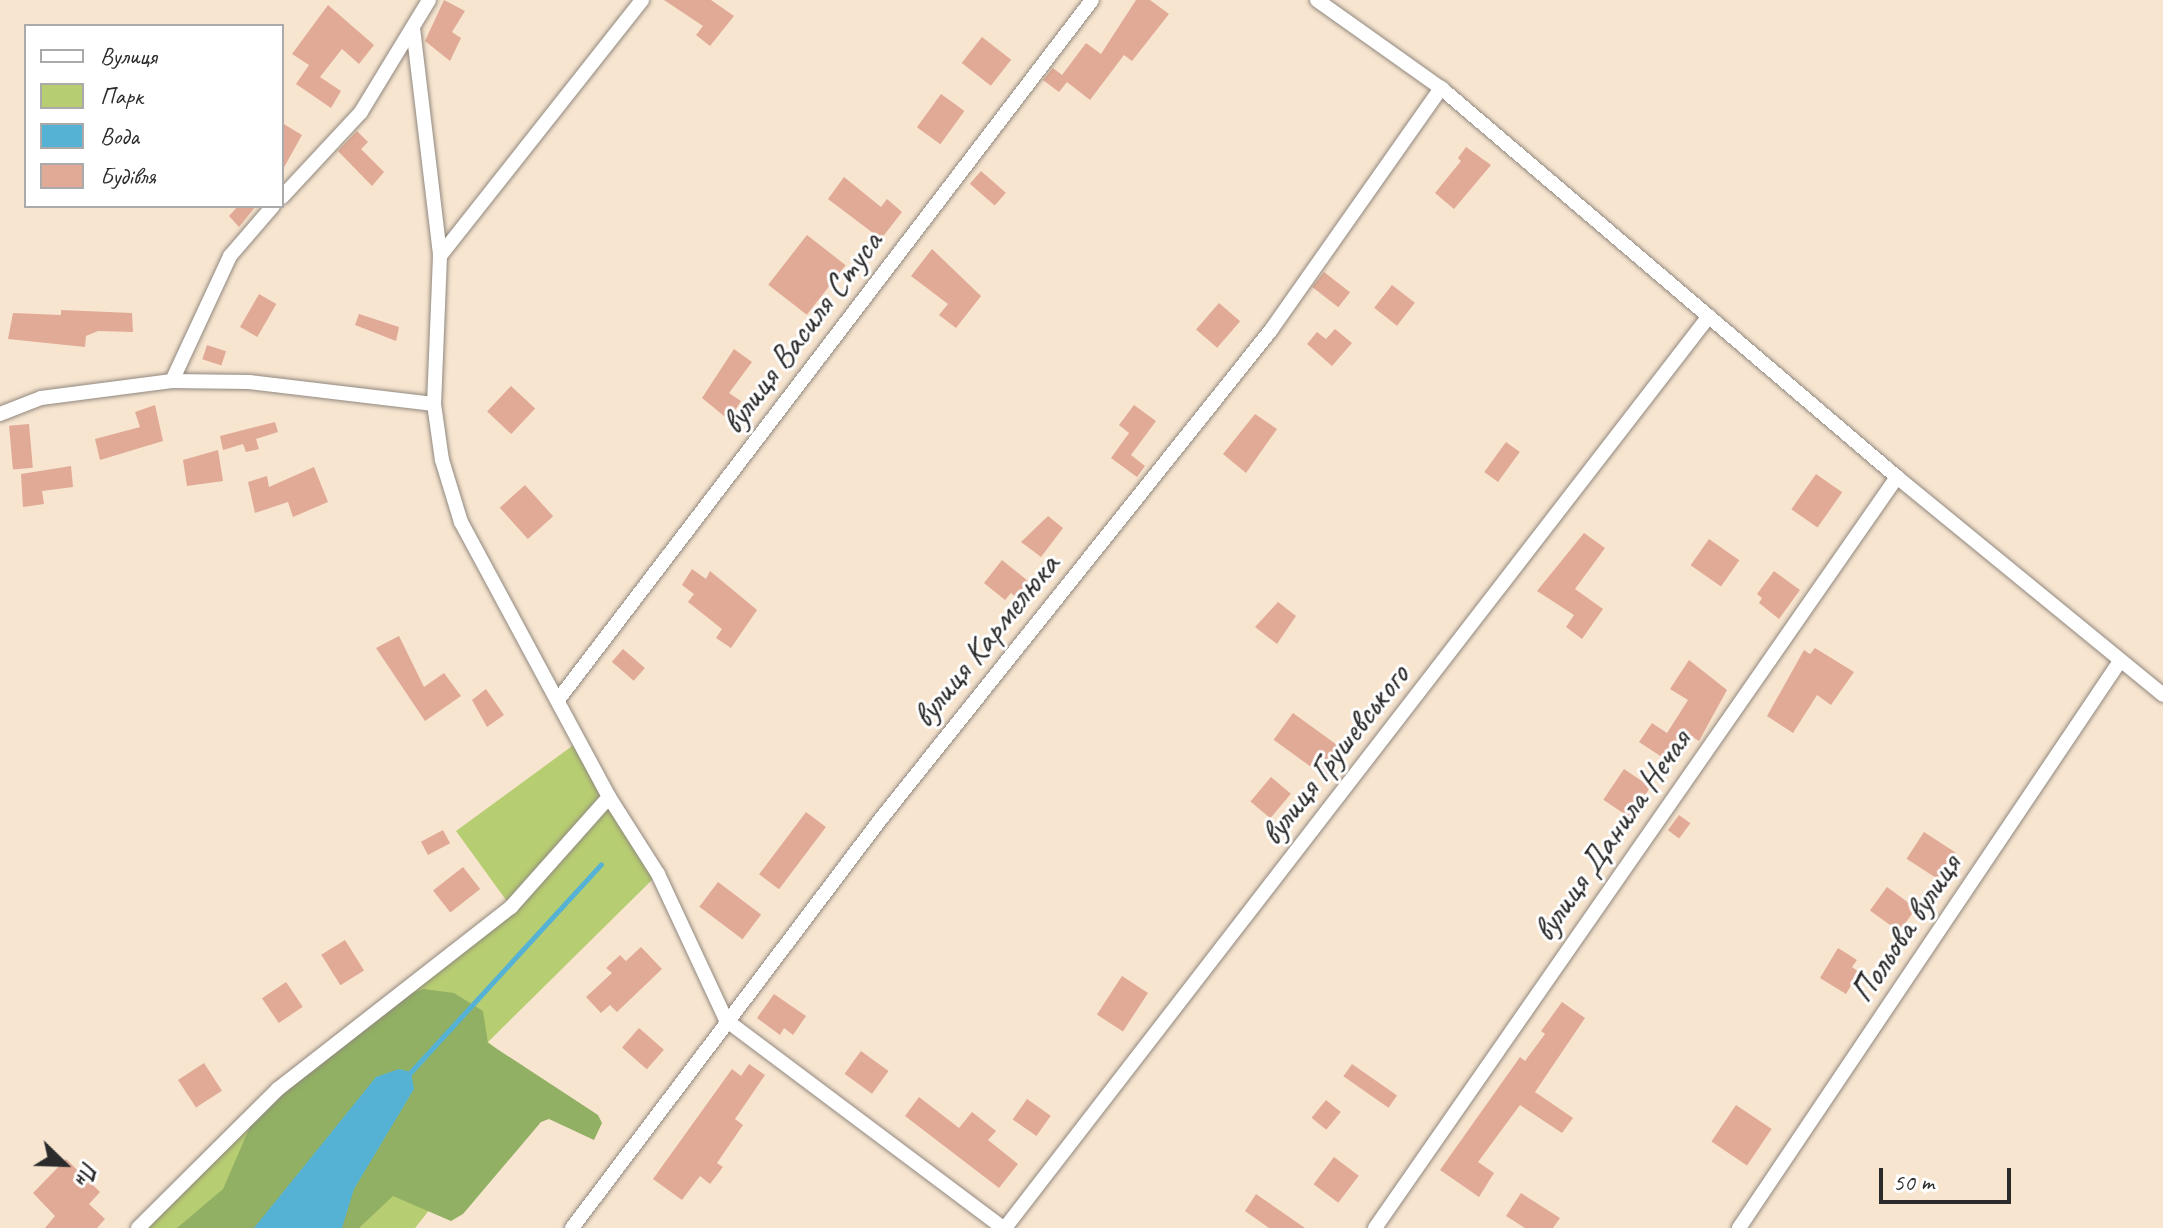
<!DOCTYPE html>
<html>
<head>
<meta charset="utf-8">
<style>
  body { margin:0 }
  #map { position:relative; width:2163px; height:1228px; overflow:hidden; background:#f7e5d0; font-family:Caveat,sans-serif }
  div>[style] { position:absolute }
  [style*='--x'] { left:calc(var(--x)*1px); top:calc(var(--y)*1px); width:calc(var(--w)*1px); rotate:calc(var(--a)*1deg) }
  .green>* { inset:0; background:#b7cd72 }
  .forest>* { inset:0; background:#91b064 }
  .water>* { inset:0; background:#56b2d4 }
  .stream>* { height:5px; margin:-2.5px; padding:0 2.5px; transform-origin:2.5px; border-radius:2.5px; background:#56b2d4 }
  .building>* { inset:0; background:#e1aa96; transform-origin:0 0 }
  .roads { filter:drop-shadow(0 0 2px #91887e) drop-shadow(0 0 2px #91887e) }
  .minor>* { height:14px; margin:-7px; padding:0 7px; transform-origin:7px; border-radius:7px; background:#fff }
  span { translate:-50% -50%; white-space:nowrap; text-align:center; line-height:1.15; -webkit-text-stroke:6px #fff; paint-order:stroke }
  .street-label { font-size:34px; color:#2b2b2b }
  .legend { position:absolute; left:24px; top:24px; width:260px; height:184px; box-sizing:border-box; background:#fff; border:2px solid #aaa; margin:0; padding:10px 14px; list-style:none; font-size:24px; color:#2b2b2b }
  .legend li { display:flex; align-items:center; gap:16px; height:40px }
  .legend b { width:40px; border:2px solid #aaa }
  .north { position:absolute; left:24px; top:1124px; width:80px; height:80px; -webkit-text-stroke:6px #fff; paint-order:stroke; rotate:113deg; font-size:22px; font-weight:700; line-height:32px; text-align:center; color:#2b2b2b }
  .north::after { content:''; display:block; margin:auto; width:28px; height:36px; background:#2b2b2b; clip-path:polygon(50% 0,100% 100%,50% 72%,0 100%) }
  .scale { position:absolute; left:1879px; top:1168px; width:132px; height:36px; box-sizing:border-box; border:4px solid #2b2b2b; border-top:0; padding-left:10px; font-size:24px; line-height:28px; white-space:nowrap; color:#2b2b2b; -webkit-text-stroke:6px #fff; paint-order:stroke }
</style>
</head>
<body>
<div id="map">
  <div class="green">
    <div style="clip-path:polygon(579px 741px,658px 874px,488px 1042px,533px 1079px,415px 1228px,138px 1228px,259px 1106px,511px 907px,456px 831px)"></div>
  </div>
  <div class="forest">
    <div style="clip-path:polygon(424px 989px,454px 993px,483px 1011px,488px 1043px,598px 1115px,602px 1123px,594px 1140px,549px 1119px,541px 1122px,463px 1214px,451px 1221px,393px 1196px,359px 1228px,177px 1228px,223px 1189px,259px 1106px,392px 1000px)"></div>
  </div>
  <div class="water">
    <div style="clip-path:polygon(399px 1069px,411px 1072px,414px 1089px,354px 1189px,342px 1228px,254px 1228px,376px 1077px)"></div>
  </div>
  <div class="stream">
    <div style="--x:407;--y:1076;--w:287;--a:-47.5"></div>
  </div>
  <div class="building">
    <div style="clip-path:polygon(444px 0,465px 11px,452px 32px,461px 38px,450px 61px,425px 41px)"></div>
    <div style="clip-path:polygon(664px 0,711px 0,734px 16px,710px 46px,696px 35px,703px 26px)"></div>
    <div style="clip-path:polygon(1136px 0,1150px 0,1169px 14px,1132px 61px,1124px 55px,1090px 100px,1067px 82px,1059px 92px,1043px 80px,1053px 68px,1062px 75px,1086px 43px,1101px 54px)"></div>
    <div style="clip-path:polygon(328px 5px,374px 45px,359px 64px,342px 49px,320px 77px,341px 91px,331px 108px,296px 84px,309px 65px,292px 54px)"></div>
    <div style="left:982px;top:37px;width:37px;height:33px;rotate:38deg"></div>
    <div style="left:941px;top:94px;width:29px;height:41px;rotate:36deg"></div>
    <div style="clip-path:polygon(282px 123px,302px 135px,282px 171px)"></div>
    <div style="clip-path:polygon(357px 131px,368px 142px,361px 149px,384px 172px,372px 186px,338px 151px)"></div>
    <div style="clip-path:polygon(1466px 147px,1491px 165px,1454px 209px,1435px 193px,1461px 161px,1458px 158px)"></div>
    <div style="left:981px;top:171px;width:33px;height:17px;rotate:41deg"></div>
    <div style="clip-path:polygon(844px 177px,881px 207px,887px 199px,902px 212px,881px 239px,828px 199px)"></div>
    <div style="clip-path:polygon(238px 206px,256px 206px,239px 227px,229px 216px)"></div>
    <div style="left:807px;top:235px;width:49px;height:63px;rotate:38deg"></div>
    <div style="clip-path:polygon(932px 249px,981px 296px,956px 328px,939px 315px,948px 304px,911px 276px)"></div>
    <div style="left:1324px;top:272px;width:33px;height:19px;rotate:38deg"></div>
    <div style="left:1392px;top:285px;width:29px;height:29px;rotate:38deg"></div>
    <div style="left:259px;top:294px;width:20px;height:38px;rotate:30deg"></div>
    <div style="left:1219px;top:303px;width:28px;height:35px;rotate:41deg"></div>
    <div style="clip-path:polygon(61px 310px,132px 313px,133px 332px,98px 331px,86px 336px,85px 347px,8px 339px,13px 313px,61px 315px)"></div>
    <div style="clip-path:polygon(359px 314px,399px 327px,396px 341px,355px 325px)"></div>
    <div style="clip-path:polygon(1335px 329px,1352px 343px,1332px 366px,1307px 344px,1317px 332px,1326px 339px)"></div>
    <div style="left:207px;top:345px;width:20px;height:15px;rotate:18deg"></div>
    <div style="clip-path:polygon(734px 349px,752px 362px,729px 393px,741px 401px,729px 420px,702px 398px)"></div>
    <div style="left:511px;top:386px;width:33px;height:35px;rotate:43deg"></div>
    <div style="clip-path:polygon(155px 405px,163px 441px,100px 460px,95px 439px,140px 427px,135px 412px)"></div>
    <div style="clip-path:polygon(1134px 405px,1156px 421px,1131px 455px,1145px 466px,1137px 477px,1111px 458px,1129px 433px,1119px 425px)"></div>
    <div style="clip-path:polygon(1255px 414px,1277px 429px,1246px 473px,1223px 454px)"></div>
    <div style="clip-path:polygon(275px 422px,278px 432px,256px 439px,259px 449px,246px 452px,243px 444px,223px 450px,220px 436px)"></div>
    <div style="left:29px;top:424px;width:44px;height:20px;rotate:85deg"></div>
    <div style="left:1506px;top:442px;width:17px;height:37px;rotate:36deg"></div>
    <div style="clip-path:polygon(218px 450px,223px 481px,187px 486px,183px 460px)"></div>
    <div style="clip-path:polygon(71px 466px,73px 487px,42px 491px,44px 504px,23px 507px,21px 474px)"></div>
    <div style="clip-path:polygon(314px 467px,328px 502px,293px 517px,288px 502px,255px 513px,248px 482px,267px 476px,269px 487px)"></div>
    <div style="left:1816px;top:474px;width:32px;height:43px;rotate:35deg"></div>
    <div style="left:525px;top:485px;width:42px;height:34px;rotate:48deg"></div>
    <div style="clip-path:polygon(1048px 516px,1063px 528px,1041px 557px,1021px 542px)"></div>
    <div style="clip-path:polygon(1584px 533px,1605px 548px,1575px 589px,1603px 609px,1582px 639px,1566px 627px,1574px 615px,1537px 591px)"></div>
    <div style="left:1709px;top:539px;width:37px;height:32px;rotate:35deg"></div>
    <div style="clip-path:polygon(1002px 560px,1028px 581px,1016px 597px,1011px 593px,1005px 600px,984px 583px)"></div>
    <div style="clip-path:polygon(692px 569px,706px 579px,710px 571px,757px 610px,731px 648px,716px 638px,722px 629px,688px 602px,694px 594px,682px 585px)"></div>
    <div style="clip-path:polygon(1774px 571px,1800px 590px,1779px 619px,1759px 603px,1762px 598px,1757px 594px)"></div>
    <div style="clip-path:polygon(1278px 602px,1296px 616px,1277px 644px,1255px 627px)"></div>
    <div style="clip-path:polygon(399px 636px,424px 687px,444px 673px,461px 696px,425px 721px,376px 648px)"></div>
    <div style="clip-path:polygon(1815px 648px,1854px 672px,1831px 705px,1817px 695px,1793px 733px,1767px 716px,1804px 650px,1810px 654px)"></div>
    <div style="left:623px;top:649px;width:29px;height:17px;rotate:41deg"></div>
    <div style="clip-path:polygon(1689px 660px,1727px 690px,1699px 741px,1686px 733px,1668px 761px,1639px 742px,1652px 723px,1667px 733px,1688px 700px,1670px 689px)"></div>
    <div style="clip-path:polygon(486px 689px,504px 715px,487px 727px,472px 700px)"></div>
    <div style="left:1293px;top:713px;width:66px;height:33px;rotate:36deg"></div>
    <div style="left:1624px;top:769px;width:32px;height:37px;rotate:34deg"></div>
    <div style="left:1271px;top:777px;width:26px;height:32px;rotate:40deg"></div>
    <div style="left:806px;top:812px;width:25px;height:78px;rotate:37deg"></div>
    <div style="left:1679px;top:815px;width:14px;height:19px;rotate:36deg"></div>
    <div style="left:443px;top:830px;width:15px;height:25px;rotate:62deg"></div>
    <div style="left:1924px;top:832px;width:38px;height:32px;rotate:33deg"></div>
    <div style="left:463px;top:867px;width:28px;height:38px;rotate:52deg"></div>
    <div style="left:718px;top:882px;width:54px;height:31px;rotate:37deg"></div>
    <div style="left:1887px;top:887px;width:36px;height:29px;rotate:36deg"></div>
    <div style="left:345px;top:940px;width:36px;height:28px;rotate:58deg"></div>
    <div style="clip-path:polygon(641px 947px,662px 969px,617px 1012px,610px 1005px,601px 1013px,586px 997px,612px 973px,606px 968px,620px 955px,626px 961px)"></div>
    <div style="clip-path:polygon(1838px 948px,1857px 960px,1852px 967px,1859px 972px,1846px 994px,1820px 978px)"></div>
    <div style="left:1122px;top:976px;width:31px;height:46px;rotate:33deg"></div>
    <div style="left:286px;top:982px;width:30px;height:29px;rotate:56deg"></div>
    <div style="clip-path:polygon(774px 994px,806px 1016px,793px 1035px,784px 1028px,780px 1035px,757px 1018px)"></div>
    <div style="clip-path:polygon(1562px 1002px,1585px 1018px,1535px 1092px,1573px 1118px,1562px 1133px,1520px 1105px,1478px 1162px,1494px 1173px,1479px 1197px,1440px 1170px,1520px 1057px,1525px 1061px,1545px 1034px,1541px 1031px)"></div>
    <div style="left:639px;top:1028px;width:33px;height:26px;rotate:41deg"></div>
    <div style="left:861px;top:1051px;width:34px;height:28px;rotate:36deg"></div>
    <div style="left:204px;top:1063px;width:33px;height:31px;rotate:57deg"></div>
    <div style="clip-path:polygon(749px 1064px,765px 1075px,735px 1119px,743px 1125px,717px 1163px,723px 1167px,710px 1184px,700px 1176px,682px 1200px,653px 1179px,732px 1069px,741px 1076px)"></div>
    <div style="left:1352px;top:1064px;width:55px;height:15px;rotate:35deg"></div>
    <div style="clip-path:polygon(919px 1097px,959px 1128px,972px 1112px,996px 1131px,988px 1140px,1018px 1164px,999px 1188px,905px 1116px)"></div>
    <div style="left:1027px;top:1099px;width:29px;height:25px;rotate:35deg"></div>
    <div style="left:1326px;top:1100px;width:19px;height:23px;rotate:39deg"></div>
    <div style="left:1736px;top:1105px;width:43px;height:44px;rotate:34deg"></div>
    <div style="left:1334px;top:1157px;width:31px;height:34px;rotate:37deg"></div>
    <div style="clip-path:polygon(66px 1159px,100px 1192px,89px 1204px,105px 1219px,97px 1228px,45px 1228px,55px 1216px,33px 1193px)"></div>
    <div style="clip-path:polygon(1521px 1193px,1560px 1218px,1553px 1228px,1525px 1228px,1506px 1216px)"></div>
    <div style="clip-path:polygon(1256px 1194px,1305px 1228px,1269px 1228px,1245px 1211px)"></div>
  </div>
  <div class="roads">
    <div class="minor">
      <div style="--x:1317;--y:0;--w:152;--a:35.4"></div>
      <div style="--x:1441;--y:88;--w:599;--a:40.47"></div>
      <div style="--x:1897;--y:477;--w:344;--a:39.3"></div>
      <div style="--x:413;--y:28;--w:230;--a:83.2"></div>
      <div style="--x:440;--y:256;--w:148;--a:92.3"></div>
      <div style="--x:434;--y:404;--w:57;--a:81.9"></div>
      <div style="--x:442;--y:460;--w:65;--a:73"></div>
      <div style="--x:461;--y:522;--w:312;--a:61.7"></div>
      <div style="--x:609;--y:797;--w:91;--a:57.5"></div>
      <div style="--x:658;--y:874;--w:161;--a:65"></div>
      <div style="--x:726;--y:1020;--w:346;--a:36.9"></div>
      <div style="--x:282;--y:197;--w:116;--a:-47.1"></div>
      <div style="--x:361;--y:112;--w:131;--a:-58.7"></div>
      <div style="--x:440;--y:256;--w:326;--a:-51.7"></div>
      <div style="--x:172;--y:381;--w:77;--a:0.7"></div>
      <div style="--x:249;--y:382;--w:186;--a:6.8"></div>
      <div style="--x:0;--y:414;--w:44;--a:-21.3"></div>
      <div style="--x:41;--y:398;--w:132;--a:-7.4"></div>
      <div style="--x:172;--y:381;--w:138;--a:-65.1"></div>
      <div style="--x:230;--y:256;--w:66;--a:-49.3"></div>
      <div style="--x:558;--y:700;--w:880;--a:-52.66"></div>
      <div style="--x:138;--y:1228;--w:197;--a:-44.8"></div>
      <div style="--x:278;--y:1089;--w:296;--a:-38"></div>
      <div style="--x:511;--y:907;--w:147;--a:-48.3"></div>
      <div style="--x:572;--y:1228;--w:511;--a:-52.95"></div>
      <div style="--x:880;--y:820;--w:627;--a:-51.41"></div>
      <div style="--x:1271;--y:330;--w:296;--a:-54.9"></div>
      <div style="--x:1005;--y:1228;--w:1152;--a:-52.33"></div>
      <div style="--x:1375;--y:1228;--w:915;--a:-55.2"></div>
      <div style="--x:1739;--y:1228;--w:683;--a:-56.1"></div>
    </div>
  </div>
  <div class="street-label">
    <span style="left:801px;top:332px;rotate:-53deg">вулиця Василя Стуса</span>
    <span style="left:985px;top:640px;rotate:-51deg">вулиця Кармелюка</span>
    <span style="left:1334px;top:754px;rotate:-52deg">вулиця Грушевського</span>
    <span style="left:1611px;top:835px;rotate:-55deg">вулиця Данила Нечая</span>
    <span style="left:1905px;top:928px;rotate:-56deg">Польова вулиця</span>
  </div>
  <ul class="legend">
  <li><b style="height:10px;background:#fff"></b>Вулиця</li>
  <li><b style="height:22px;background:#b7cd72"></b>Парк</li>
  <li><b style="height:22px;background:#56b2d4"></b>Вода</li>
  <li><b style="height:22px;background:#e1aa96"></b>Будівля</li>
  </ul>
  <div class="north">Пн</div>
  <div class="scale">50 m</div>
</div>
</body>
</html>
